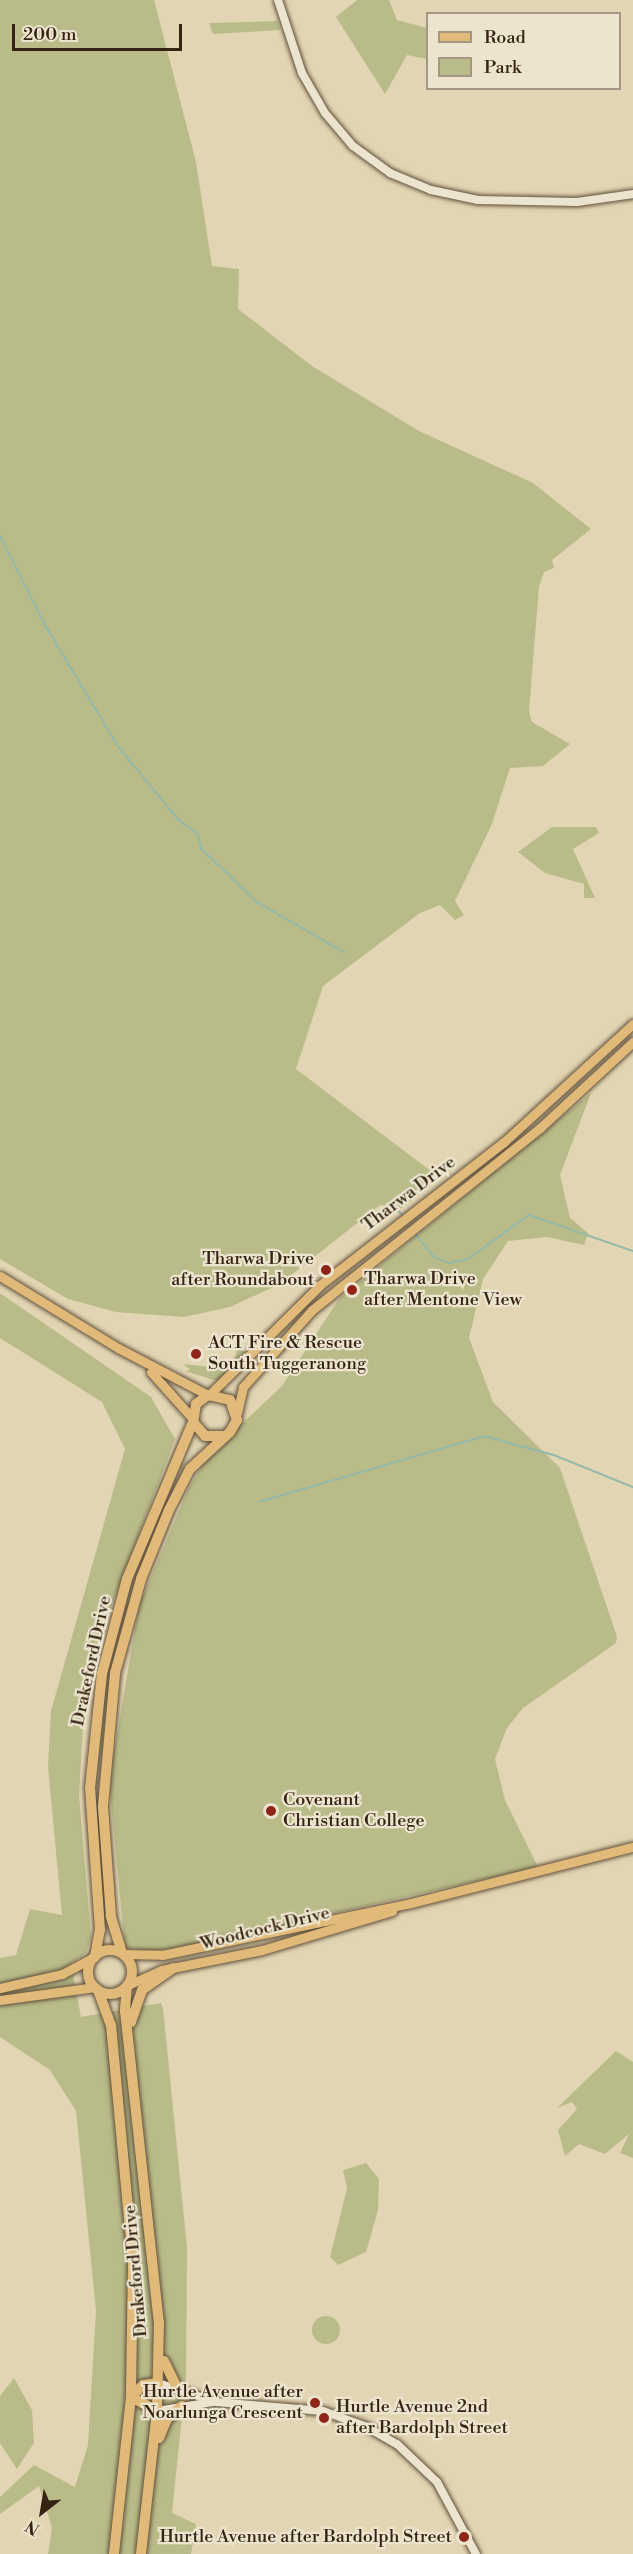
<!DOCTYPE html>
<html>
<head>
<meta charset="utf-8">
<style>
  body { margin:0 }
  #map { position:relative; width:633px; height:2554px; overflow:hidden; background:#e2d5b3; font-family:"Libre Bodoni",serif }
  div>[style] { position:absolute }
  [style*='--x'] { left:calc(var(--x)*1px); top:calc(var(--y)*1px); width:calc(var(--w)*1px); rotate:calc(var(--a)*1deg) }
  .green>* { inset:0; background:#b9bc89 }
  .round { border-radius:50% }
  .stream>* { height:1.5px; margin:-0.75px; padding:0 0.75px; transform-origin:0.75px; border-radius:0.75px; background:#95b9a8 }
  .roads { filter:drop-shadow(0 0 2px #60503b) drop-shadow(0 0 2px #60503b) }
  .minor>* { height:8px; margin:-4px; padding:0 4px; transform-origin:4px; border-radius:4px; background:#ece4ce }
  .major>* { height:9px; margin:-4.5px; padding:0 4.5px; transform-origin:4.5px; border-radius:4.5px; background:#e1ba7a }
  .highway>* { height:10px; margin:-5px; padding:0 5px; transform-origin:5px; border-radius:5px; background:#e1ba7a }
  .highway>.ring { margin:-5px; padding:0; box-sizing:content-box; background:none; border:10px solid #e1ba7a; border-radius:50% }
  .dots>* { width:16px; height:16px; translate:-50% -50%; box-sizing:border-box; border:3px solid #ece4ce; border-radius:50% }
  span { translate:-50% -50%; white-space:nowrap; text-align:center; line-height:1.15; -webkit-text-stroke:4.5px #ece4ce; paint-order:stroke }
  .street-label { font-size:18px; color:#352313 }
  .poi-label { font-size:18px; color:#352313 }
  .right { translate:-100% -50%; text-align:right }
  .left { translate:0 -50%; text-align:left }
  .legend { position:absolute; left:426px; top:12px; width:195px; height:78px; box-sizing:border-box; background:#ece4ce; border:2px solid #a39783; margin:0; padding:8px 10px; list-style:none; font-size:18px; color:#352313 }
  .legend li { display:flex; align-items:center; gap:12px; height:30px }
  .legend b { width:30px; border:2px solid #a39783 }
  .north { position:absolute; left:12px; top:2482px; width:60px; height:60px; -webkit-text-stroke:4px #ece4ce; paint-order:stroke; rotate:211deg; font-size:16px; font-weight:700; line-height:24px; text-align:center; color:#352313 }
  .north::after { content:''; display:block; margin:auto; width:21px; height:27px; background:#352313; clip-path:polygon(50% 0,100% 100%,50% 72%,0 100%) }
  .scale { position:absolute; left:12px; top:24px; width:170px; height:27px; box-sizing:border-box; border:3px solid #352313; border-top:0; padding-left:8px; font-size:18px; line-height:21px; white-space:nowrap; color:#352313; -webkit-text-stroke:4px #ece4ce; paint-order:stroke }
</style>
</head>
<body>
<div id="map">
  <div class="green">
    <div style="clip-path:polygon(0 0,154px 0,196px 162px,212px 266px,239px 269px,238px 309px,312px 366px,419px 431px,533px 483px,591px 529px,552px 560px,554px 568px,544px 572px,539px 586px,529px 711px,532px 722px,570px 744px,543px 766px,510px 768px,492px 824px,455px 901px,464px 915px,455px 920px,440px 905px,420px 913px,323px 986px,296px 1069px,440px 1178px,402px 1208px,380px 1205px,280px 1284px,230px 1307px,184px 1317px,116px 1312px,68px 1299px,0 1259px)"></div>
    <div style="clip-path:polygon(357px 0,389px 0,397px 20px,427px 28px,427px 59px,407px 55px,385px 94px,336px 17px)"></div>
    <div style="clip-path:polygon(278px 21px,280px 30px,213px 34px,209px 23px)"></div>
    <div style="clip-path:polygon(552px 827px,596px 827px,599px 833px,573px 849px,595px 898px,584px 898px,584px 884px,545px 873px,518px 852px)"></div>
    <div style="clip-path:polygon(591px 1093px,560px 1175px,570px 1218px,588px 1233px,584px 1245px,547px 1237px,508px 1241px,483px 1279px,469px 1338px,493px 1402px,560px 1468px,617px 1637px,616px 1643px,523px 1708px,507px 1728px,495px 1759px,505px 1800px,538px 1867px,185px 1947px,154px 1952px,125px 1948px,109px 1782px,139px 1605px,190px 1485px,208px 1456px,282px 1386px,339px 1299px)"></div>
    <div style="clip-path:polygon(0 1293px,151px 1397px,175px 1439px,86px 1674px,79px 1795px,91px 1937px,86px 1953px,71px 1963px,81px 2017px,161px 2003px,163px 2008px,187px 2248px,186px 2377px,172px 2513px,196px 2524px,191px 2554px,48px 2554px,52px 2528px,39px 2486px,0 2514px,0 2497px,34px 2465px,75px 2487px,88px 2445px,96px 2311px,76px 2111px,50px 2070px,0 2037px,0 1958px,16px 1955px,30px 1909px,62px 1915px,48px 1767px,51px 1711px,125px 1449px,102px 1402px,0 1338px)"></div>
    <div style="clip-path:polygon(239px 1345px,245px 1353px,220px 1382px,185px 1371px,190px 1370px,184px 1364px,230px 1369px)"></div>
    <div style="clip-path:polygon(616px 2051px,633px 2062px,633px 2158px,620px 2153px,629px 2134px,605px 2154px,579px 2144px,565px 2156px,558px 2130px,577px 2109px,572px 2102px,557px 2108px)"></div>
    <div style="clip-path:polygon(366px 2163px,379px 2179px,378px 2210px,366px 2252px,338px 2265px,330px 2257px,347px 2188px,343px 2170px)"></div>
    <div class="round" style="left:312px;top:2316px;width:28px;height:28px"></div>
    <div style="clip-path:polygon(14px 2378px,32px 2410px,34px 2443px,17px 2469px,0 2443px,0 2396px)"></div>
  </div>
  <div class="stream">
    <div style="--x:0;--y:535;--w:102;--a:63.2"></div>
    <div style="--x:46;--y:626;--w:140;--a:59"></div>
    <div style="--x:118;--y:746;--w:94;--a:50.6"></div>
    <div style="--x:178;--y:819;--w:25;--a:37"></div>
    <div style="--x:198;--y:834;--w:16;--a:75"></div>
    <div style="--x:202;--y:849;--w:76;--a:43.9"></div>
    <div style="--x:257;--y:902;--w:100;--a:29.9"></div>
    <div style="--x:398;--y:1210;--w:8;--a:50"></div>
    <div style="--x:414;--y:1232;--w:32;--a:51"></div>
    <div style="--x:434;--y:1257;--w:17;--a:21"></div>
    <div style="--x:450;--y:1263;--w:18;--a:-13"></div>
    <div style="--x:468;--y:1259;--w:75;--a:-35.8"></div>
    <div style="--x:529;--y:1215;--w:110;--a:19.1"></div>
    <div style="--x:259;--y:1502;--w:234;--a:-16.3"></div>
    <div style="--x:484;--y:1436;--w:73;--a:15.2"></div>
    <div style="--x:554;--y:1455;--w:85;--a:22.1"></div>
  </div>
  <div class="roads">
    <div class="minor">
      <div style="--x:278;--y:0;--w:77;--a:71.8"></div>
      <div style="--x:302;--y:73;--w:46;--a:60.1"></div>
      <div style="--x:325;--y:113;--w:43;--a:49.7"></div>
      <div style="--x:353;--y:146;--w:46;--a:36.1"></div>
      <div style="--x:390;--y:173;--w:44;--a:22.5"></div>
      <div style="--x:431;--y:190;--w:48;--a:12"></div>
      <div style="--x:478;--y:200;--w:99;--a:1.2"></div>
      <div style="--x:577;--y:202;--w:57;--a:-8.1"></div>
      <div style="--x:158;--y:2383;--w:61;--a:18.1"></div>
      <div style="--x:216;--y:2402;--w:107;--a:4.8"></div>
      <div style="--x:323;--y:2411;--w:47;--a:20"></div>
      <div style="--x:367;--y:2427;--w:34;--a:30"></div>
      <div style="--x:397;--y:2444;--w:55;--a:43.5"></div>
      <div style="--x:437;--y:2482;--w:82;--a:61.6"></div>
      <div style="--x:157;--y:2411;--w:56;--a:-9.3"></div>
    </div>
    <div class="major">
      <div style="--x:0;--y:1276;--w:138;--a:31.4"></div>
      <div style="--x:118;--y:1348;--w:102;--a:27.6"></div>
      <div style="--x:151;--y:1372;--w:63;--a:48.2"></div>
      <div style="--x:209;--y:1395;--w:156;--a:-44.7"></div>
      <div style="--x:320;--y:1285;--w:233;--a:-37.9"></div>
      <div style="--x:504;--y:1142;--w:175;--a:-42.5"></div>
      <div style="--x:237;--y:1413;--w:27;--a:-77"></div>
      <div style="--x:243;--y:1387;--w:103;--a:-48.1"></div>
      <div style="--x:312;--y:1310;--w:292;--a:-38.6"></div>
      <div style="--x:540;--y:1128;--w:127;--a:-42.8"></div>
      <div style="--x:123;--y:1954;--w:39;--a:1"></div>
      <div style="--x:162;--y:1955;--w:254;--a:-11.8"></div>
      <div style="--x:411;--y:1903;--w:229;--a:-14.2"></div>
      <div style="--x:128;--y:1985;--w:37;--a:-24"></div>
      <div style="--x:162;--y:1970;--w:102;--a:-11.3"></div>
      <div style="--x:262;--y:1950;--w:136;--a:-16.7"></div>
      <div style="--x:0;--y:1988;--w:64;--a:-12.7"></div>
      <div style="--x:62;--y:1974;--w:36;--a:-28"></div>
      <div style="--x:0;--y:2000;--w:96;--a:-7.8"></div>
    </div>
    <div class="highway">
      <div class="ring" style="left:88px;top:1950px;width:34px;height:34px"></div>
      <div style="--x:122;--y:1953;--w:39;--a:-107"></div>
      <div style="--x:111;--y:1916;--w:110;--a:-94.2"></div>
      <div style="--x:103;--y:1806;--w:134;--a:-84.8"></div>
      <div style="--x:115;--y:1673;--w:98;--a:-74.5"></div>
      <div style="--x:141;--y:1579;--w:74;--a:-67.9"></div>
      <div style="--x:169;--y:1510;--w:46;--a:-62.9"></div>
      <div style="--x:190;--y:1469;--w:54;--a:-42.8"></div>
      <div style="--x:230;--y:1432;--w:14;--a:-60"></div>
      <div style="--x:237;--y:1420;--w:21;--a:-109"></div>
      <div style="--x:230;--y:1400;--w:23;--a:-167"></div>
      <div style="--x:208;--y:1395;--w:15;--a:143"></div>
      <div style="--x:196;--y:1404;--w:18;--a:99"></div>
      <div style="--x:193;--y:1422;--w:18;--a:49"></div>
      <div style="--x:205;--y:1436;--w:20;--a:0"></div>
      <div style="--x:95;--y:1957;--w:27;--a:-80"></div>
      <div style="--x:100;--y:1930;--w:142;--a:-94"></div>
      <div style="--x:90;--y:1788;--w:115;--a:-84"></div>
      <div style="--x:102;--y:1674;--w:98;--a:-75.3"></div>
      <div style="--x:127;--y:1579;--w:170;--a:-67.2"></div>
      <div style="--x:127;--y:1986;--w:25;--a:95"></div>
      <div style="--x:125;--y:2011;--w:313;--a:83.8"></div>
      <div style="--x:159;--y:2322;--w:89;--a:91.3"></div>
      <div style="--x:157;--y:2411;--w:144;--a:96.4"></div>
      <div style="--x:98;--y:1990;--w:37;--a:70"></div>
      <div style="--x:111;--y:2025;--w:239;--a:84.7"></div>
      <div style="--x:133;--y:2263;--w:134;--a:90.9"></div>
      <div style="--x:131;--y:2397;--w:158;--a:96.2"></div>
      <div style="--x:131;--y:2022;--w:34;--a:-71"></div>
      <div style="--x:142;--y:1990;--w:38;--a:-35"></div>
      <div style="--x:164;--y:2361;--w:32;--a:64"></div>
      <div style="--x:131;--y:2397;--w:17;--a:-45"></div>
      <div style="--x:143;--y:2385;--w:15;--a:-8"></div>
      <div style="--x:131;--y:2397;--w:30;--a:28"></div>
      <div style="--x:159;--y:2438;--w:21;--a:-67"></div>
      <div style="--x:167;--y:2419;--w:20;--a:-41"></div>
    </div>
  </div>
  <div class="dots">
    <div style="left:326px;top:1270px;background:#8f2418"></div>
    <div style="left:352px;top:1290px;background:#8f2418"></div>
    <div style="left:196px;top:1354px;background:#8f2418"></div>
    <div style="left:271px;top:1811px;background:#8f2418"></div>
    <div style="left:315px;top:2403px;background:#8f2418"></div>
    <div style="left:324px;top:2418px;background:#8f2418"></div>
    <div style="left:464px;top:2537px;background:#8f2418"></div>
  </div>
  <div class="street-label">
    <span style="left:409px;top:1194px;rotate:-37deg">Tharwa Drive</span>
    <span style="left:92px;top:1661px;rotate:-78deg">Drakeford Drive</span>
    <span style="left:265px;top:1929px;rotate:-14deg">Woodcock Drive</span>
    <span style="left:136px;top:2271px;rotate:-95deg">Drakeford Drive</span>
  </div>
  <div class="poi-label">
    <span class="right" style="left:314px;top:1270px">Tharwa Drive<br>after Roundabout</span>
    <span class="left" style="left:364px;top:1290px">Tharwa Drive<br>after Mentone View</span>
    <span class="left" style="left:208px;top:1354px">ACT Fire &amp; Rescue<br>South Tuggeranong</span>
    <span class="left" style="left:283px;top:1811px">Covenant<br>Christian College</span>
    <span class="right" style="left:303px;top:2403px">Hurtle Avenue after<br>Noarlunga Crescent</span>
    <span class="left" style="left:336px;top:2418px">Hurtle Avenue 2nd<br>after Bardolph Street</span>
    <span class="right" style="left:452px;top:2537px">Hurtle Avenue after Bardolph Street</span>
  </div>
  <ul class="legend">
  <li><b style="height:8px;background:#e1ba7a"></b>Road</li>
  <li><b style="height:16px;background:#b9bc89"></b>Park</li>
  </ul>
  <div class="north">N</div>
  <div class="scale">200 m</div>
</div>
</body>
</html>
